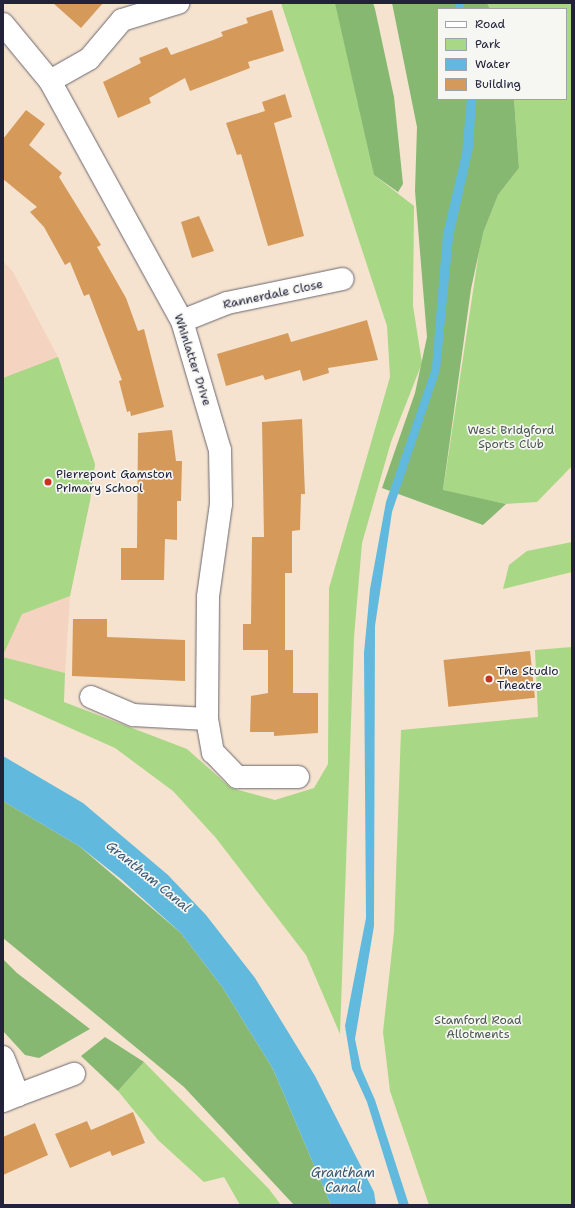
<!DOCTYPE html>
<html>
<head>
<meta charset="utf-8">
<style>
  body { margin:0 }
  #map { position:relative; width:575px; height:1208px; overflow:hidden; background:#f5e3cf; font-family:"Shantell Sans",sans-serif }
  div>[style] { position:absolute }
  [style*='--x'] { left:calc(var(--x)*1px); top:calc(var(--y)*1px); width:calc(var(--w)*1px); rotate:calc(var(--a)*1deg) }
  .built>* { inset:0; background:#f4d3c1 }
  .green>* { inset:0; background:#a8d785 }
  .forest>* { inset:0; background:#86b872 }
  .water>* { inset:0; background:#61b9de }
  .round { border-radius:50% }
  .building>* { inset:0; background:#d5995a; transform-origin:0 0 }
  .roads { filter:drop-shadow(0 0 1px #6c666f) drop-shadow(0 0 1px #6c666f) }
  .minor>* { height:22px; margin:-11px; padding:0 11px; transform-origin:11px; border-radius:11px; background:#fff }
  .dots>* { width:11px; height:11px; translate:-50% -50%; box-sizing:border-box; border:2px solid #f6f6f2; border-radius:50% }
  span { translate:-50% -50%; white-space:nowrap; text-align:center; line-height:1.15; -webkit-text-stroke:3.5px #f6f6f2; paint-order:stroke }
  .street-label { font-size:12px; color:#22223b }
  .park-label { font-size:12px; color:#4a5851 }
  .poi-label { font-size:12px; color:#22223b }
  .left { translate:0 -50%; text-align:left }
  .water-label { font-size:13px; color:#385774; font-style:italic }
  .frame { position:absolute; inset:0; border:4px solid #22223b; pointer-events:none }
  .legend { position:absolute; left:437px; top:8px; width:130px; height:92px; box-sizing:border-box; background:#f6f6f2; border:1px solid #a1a1a9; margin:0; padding:5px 7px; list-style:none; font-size:12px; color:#22223b }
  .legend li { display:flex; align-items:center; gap:8px; height:20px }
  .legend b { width:20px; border:1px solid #a1a1a9 }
</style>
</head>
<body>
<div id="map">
  <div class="built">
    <div style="clip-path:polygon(3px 261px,13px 272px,58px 357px,95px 464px,70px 596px,65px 673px,3px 657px)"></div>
  </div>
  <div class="green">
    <div style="clip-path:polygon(281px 3px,345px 3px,374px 175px,414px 206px,413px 306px,422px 363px,391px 442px,362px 543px,354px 637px,340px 1034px,306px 955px,216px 838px,173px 791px,115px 748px,3px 698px,3px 657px,65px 673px,64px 702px,187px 749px,231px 788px,275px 800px,314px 788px,328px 764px,329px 588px,390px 377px,387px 326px)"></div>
    <div style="clip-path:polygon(487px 3px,572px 3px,572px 466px,537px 502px,506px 504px,443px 491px,481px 238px,498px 195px,519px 168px,514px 99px,566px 99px,566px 9px,490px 9px)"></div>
    <div style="clip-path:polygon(58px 357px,95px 464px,90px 501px,70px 596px,22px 614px,3px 655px,3px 378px)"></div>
    <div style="clip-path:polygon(572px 542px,572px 572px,503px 589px,509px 565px,527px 551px)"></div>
    <div style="clip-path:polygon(572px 647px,572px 1205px,429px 1205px,390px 1091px,383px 1032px,394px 932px,401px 730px,538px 717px,535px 650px)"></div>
    <div style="clip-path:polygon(144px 1062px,269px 1189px,281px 1205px,240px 1205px,224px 1177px,204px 1182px,158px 1140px,118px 1091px)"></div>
  </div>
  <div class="forest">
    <div style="clip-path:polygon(335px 3px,373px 3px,375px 9px,394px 97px,403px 184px,398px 192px,374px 175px)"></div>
    <div style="clip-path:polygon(392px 3px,487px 3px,490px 9px,438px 9px,438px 99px,514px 99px,519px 168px,498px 195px,483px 233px,471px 289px,443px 490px,506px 504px,483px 525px,382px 488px,415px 393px,427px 337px,415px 191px,417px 127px)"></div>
    <div style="clip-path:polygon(3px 801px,79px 846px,181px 933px,223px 988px,273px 1069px,331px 1205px,294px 1205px,184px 1087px,3px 938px)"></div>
    <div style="clip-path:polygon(3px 959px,17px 973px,90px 1029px,39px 1058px,25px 1055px,3px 1031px)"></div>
    <div style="clip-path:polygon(105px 1037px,144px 1062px,118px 1091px,81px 1056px)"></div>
  </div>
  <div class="water">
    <div class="round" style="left:454.5px;top:1.5px;width:9px;height:9px"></div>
    <div style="clip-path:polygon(467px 99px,476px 99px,473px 148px,453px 237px,440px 370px,392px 512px,375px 626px,374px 926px,355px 1039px,361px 1068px,375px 1100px,409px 1205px,399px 1205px,367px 1102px,352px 1069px,345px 1026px,366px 918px,364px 653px,370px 589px,386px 502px,432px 368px,443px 234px,462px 154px)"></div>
    <div style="clip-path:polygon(3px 756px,83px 803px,168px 875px,206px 915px,255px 978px,315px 1076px,374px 1192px,376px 1205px,331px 1205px,273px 1069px,223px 988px,181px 933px,121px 879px,79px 846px,3px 801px)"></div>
  </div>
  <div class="building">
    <div style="clip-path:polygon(53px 3px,103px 3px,81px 28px)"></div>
    <div style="clip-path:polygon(272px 10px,284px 51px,248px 62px,250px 68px,190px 91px,185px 78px,149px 98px,151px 103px,118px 118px,103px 82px,141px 63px,139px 58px,167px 47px,171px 55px,213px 40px,223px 36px,221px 32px,248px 23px,246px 18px)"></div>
    <div style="clip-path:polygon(285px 94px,292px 117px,274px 123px,304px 236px,268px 246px,241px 154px,237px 155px,226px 123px,265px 111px,262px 102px)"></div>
    <div style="clip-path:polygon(26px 110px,45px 124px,29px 145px,62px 173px,59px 177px,101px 245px,97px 247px,126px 298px,138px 331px,144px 329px,164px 407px,131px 416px,130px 411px,127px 412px,119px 381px,122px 380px,89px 294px,84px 296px,70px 262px,65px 265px,44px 227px,30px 212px,37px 207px,3px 179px,3px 139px)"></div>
    <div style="clip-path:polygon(199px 216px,214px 251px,192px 258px,181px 222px)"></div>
    <div style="clip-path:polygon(367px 320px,378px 360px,328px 368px,329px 373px,303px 381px,300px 370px,265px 380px,263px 375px,226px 386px,217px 354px,288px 333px,291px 342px)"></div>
    <div style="clip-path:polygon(302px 419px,305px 494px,301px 494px,300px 530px,292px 531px,292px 573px,285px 573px,285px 650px,293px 650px,293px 693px,318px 693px,318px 733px,274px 736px,274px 732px,250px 732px,251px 696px,268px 693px,268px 650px,243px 650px,243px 624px,251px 624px,252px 537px,264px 537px,262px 422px)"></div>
    <div style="clip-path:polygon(172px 430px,176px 461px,182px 461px,181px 501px,177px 501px,177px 540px,165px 539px,164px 580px,121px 580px,121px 548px,137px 548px,138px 433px)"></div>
    <div style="clip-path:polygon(73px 619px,107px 619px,107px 637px,185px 640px,185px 681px,72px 676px)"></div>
    <div style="left:530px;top:651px;width:47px;height:87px;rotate:84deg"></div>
    <div style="clip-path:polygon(133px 1112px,145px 1143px,112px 1156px,110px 1151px,70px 1168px,55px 1134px,87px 1121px,91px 1130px)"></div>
    <div style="clip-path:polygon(35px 1123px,48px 1155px,3px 1175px,3px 1137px)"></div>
  </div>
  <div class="roads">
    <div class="minor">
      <div style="--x:3;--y:24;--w:74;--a:50.5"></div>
      <div style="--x:50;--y:81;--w:274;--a:61.2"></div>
      <div style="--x:182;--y:321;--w:134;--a:73.6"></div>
      <div style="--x:220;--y:450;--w:54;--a:88.9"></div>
      <div style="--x:221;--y:504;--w:94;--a:98"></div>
      <div style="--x:208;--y:597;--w:122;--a:90.5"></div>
      <div style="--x:50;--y:81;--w:45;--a:-29.4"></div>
      <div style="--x:89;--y:59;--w:51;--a:-49.8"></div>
      <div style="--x:122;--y:20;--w:59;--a:-16.9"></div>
      <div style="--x:182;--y:321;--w:48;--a:-21.8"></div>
      <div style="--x:227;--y:303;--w:118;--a:-11.7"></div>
      <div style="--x:91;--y:697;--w:46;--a:23.2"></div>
      <div style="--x:133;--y:715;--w:74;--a:3.1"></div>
      <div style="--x:207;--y:719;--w:34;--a:80"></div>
      <div style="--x:213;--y:752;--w:35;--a:46"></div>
      <div style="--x:237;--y:777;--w:61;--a:0"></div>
      <div style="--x:3;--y:1057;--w:41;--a:68.5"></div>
      <div style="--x:18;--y:1095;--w:16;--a:158"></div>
      <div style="--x:18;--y:1095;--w:60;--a:-20.6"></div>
    </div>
  </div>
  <div class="dots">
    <div style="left:48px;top:482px;background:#c8321e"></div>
    <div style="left:489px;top:679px;background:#c8321e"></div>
  </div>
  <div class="street-label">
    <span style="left:273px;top:295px;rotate:-12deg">Rannerdale Close</span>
    <span style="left:192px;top:360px;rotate:72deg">Whinlatter Drive</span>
  </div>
  <div class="park-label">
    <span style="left:511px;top:438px">West Bridgford<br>Sports Club</span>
    <span style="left:478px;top:1028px">Stamford Road<br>Allotments</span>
  </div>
  <div class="poi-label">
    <span class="left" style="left:56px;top:482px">Pierrepont Gamston<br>Primary School</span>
    <span class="left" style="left:497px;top:679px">The Studio<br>Theatre</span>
  </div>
  <div class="water-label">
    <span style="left:148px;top:877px;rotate:39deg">Grantham Canal</span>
    <span style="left:343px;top:1181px">Grantham<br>Canal</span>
  </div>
  <div class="frame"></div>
  <ul class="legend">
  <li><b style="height:5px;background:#fff"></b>Road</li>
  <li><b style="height:11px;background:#a8d785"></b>Park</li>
  <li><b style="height:11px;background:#61b9de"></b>Water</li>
  <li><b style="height:11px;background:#d5995a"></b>Building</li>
  </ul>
</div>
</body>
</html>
